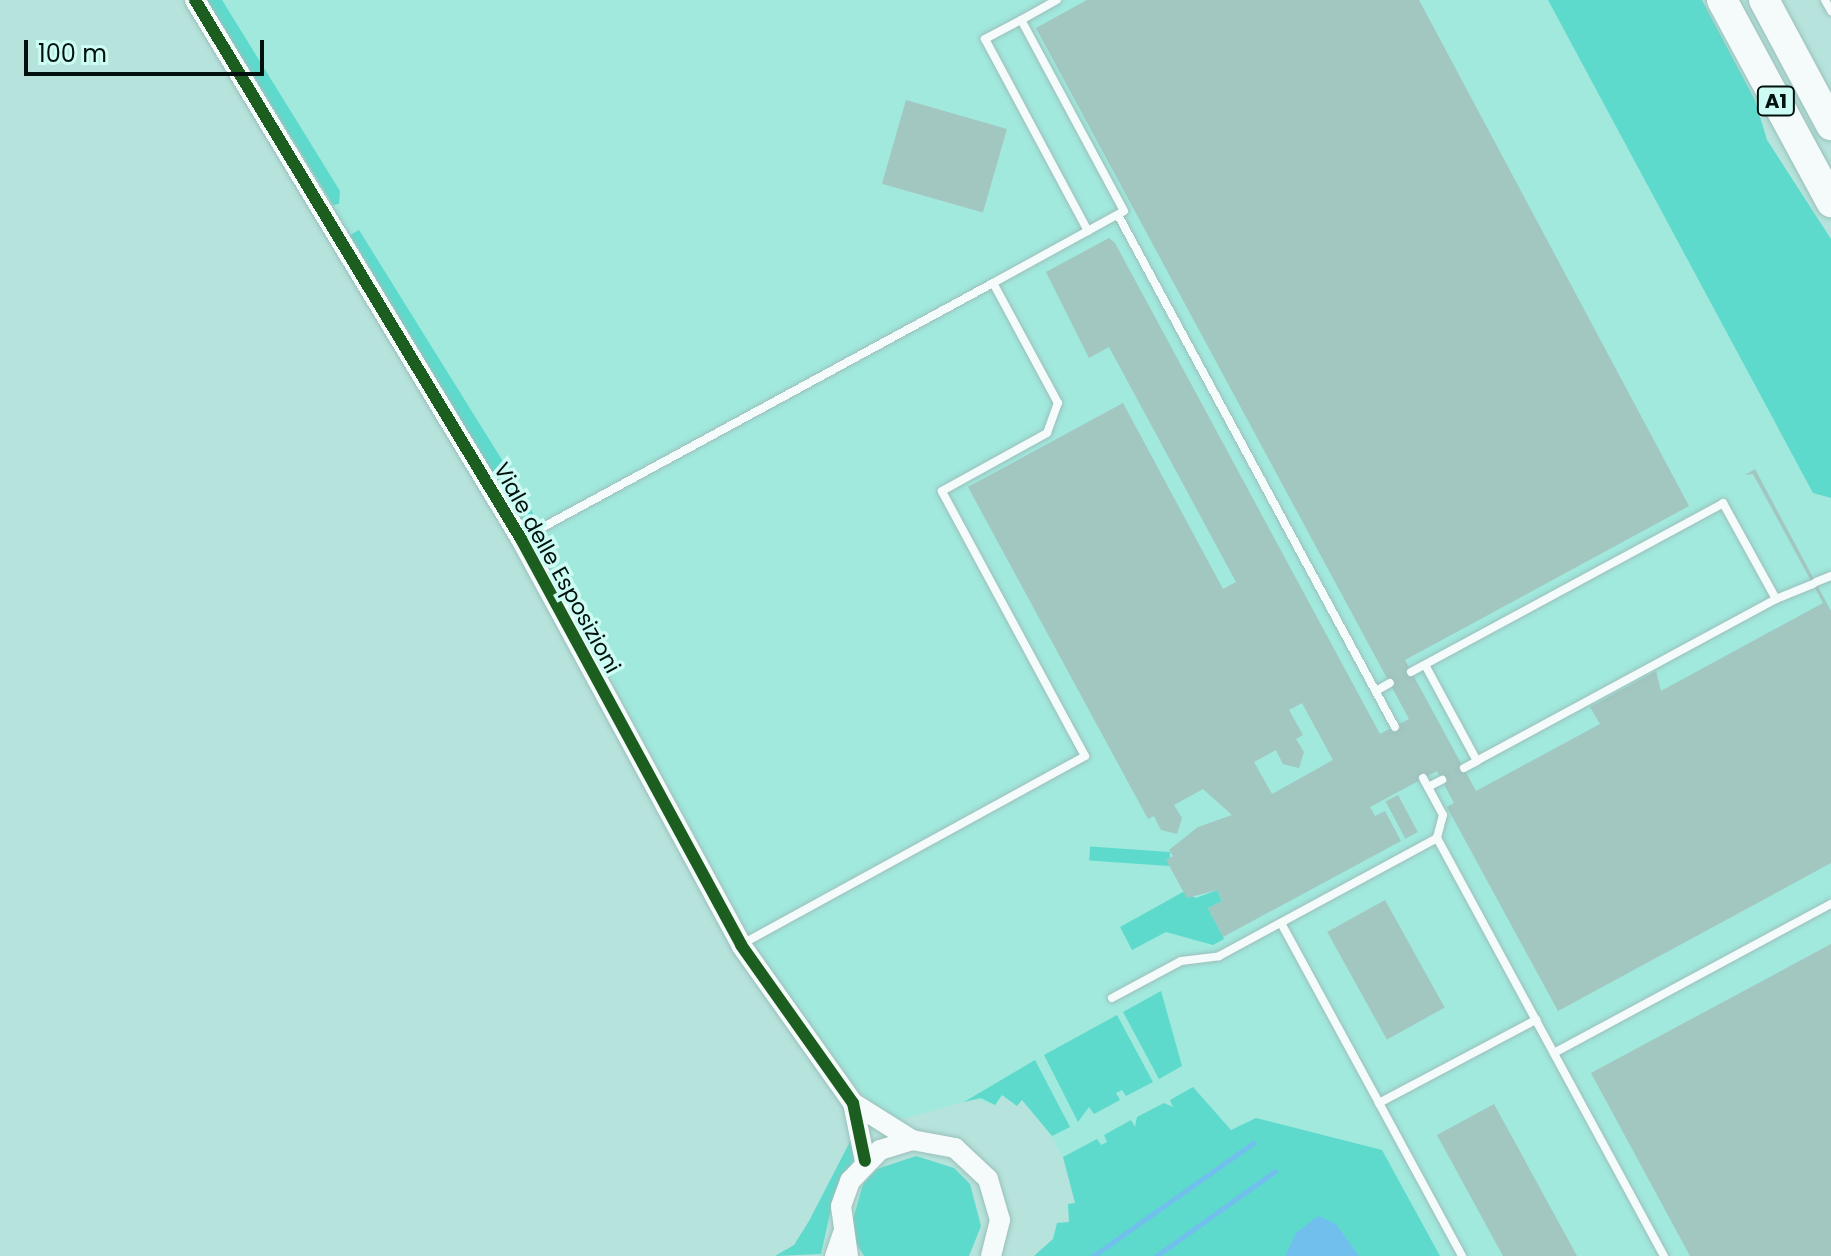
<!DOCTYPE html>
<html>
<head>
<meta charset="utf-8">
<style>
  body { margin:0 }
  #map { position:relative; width:1831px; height:1256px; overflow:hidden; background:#b6e3dc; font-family:Poppins,sans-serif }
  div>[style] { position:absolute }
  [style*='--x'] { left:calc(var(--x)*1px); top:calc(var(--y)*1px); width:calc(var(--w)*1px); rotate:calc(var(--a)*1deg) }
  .built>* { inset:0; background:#a1e8dd }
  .green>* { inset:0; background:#5edacc; transform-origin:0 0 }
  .water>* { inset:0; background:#71bfed }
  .stream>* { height:5px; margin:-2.5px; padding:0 2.5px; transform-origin:2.5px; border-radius:2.5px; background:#71bfed }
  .building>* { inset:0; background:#a2c6c0; transform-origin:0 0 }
  .roads { filter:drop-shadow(0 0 2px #9bbfba) drop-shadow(0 0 2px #9bbfba) }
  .service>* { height:8px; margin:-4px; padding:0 4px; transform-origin:4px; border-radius:4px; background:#f4fbfa }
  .minor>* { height:16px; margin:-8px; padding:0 8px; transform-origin:8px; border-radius:8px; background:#f4fbfa }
  .tertiary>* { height:20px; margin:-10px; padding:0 10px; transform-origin:10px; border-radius:10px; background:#f4fbfa }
  .motorway>* { height:30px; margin:-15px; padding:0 15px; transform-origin:15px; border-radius:15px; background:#f4fbfa }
  .cycleway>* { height:12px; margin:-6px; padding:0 6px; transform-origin:6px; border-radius:6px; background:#1b5e20 }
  span { translate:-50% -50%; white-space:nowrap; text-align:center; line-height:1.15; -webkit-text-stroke:7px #cdfcf4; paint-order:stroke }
  .shield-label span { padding:2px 6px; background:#cdfcf4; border:2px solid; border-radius:6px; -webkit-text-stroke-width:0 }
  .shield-label { font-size:20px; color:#00110e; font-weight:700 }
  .street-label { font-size:22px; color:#00110e }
  .scale { position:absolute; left:24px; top:40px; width:240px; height:36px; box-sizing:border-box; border:4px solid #00110e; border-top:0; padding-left:10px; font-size:24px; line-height:28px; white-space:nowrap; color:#00110e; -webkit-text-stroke:6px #cdfcf4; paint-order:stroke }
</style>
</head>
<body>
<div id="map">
  <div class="built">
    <div style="clip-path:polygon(207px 0,1548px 0,1813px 493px,1831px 498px,1831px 1256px,1034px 1256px,1053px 1239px,1057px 1223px,1069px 1222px,1068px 1204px,1076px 1203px,1068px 1168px,1046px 1126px,1022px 1100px,1017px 1106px,1002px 1095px,995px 1105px,974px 1099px,899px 1120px,880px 1114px,856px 1087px,762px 958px,523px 520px)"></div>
  </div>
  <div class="green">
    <div style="clip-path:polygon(207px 0,222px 0,340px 191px,339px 204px,333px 205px)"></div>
    <div style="clip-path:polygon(1548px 0,1702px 0,1755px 100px,1767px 140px,1831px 239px,1831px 498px,1813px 493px)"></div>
    <div style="clip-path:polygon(359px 230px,527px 500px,535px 518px,523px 520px,502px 488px,350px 235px)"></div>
    <div style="left:1170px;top:852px;width:14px;height:80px;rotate:94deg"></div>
    <div style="clip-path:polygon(1217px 890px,1222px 901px,1208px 908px,1224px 939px,1213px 945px,1166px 932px,1132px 950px,1120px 927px,1183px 892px,1196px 898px)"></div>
    <div style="clip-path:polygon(1161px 991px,1182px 1066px,1159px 1079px,1123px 1012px)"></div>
    <div style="clip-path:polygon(1117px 1015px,1153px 1082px,1126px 1096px,1122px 1090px,1116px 1093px,1120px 1100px,1094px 1114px,1089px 1107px,1078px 1122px,1044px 1055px)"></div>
    <div style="clip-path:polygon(1035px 1060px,1070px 1127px,1052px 1136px,1022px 1100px,1017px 1106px,1002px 1095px,995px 1105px,981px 1098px,964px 1102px)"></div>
    <div style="clip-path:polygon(1193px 1087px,1231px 1130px,1256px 1118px,1382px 1150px,1440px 1256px,1034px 1256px,1053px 1239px,1057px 1223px,1069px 1222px,1068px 1204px,1075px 1203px,1063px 1157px,1097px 1139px,1101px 1145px,1107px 1142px,1104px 1135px,1131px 1120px,1135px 1127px,1137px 1117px,1164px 1103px,1173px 1107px,1170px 1100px)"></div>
    <div style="clip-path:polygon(856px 1130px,856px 1156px,835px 1191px,821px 1254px,775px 1256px,794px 1245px,809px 1221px)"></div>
    <div style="clip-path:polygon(916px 1156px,954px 1168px,970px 1184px,981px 1226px,969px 1256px,864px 1256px,856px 1243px,852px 1223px,863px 1184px,877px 1169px)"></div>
  </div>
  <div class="water">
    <div style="clip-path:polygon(1318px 1216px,1336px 1224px,1359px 1256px,1285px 1256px,1296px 1233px)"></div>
  </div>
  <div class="stream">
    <div style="--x:1093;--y:1256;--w:196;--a:-35.2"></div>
    <div style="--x:1156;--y:1256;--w:146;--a:-35.5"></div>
  </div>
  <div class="building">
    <div style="clip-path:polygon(evenodd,1087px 0,1419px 0,1689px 506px,1405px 660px,1476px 791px,1600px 724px,1590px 707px,1656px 671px,1661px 691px,1823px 603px,1753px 474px,1745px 475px,1755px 469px,1831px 611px,1831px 863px,1558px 1011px,1447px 807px,1454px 803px,1437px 771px,1370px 807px,1375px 816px,1385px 811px,1401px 841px,1223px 937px,1208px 908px,1222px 901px,1217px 890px,1187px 898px,1166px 860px,1173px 856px,1169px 850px,1198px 827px,1232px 815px,1203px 789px,1174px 805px,1182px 818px,1177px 834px,1161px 830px,1154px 816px,1148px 819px,968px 487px,1123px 403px,1223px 589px,1236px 582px,1109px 347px,1089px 358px,1046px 272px,1109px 238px,1115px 243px,1380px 734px,1409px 719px,1036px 28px,1087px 0,1302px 703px,1333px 760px,1272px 794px,1254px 762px,1276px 750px,1283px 764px,1299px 768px,1304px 752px,1296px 739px,1303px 735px,1289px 710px,1302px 703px)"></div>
    <div style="left:906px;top:100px;width:105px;height:87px;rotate:16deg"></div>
    <div style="left:1398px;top:795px;width:42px;height:14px;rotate:62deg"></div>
    <div style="left:1385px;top:900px;width:123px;height:66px;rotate:61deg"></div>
    <div style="clip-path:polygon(1831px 944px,1831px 1256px,1690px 1256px,1591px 1073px)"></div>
    <div style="clip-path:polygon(1494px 1104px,1577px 1256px,1503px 1256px,1437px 1135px)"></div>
  </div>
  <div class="roads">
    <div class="service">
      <div style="--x:1825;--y:0;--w:13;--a:61"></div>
      <div style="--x:1021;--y:20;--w:41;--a:-29.1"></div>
      <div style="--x:1118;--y:215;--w:582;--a:61.59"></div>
      <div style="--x:523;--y:538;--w:535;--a:-28.48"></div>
      <div style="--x:1816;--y:582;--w:16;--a:-22"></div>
      <div style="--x:1776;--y:599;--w:40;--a:-22"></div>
      <div style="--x:1411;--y:672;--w:355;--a:-28.4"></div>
      <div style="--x:1723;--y:503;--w:110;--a:61.1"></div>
      <div style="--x:1776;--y:599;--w:340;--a:151.6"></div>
      <div style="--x:1477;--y:761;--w:109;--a:-118.4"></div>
      <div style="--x:1376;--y:691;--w:16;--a:-30"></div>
      <div style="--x:1464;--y:768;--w:15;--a:-28"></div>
      <div style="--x:1423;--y:778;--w:42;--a:61.6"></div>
      <div style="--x:1443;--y:815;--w:24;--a:105"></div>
      <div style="--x:1437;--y:838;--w:476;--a:61.5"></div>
      <div style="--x:1428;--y:787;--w:16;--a:-27"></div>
      <div style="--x:1281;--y:923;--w:205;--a:61.4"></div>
      <div style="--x:1379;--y:1103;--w:178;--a:-27.9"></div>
      <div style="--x:742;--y:944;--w:391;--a:-28.7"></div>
      <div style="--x:1085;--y:756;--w:301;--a:-118.4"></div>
      <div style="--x:942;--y:491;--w:120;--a:-28.9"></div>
      <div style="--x:1047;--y:433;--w:32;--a:-70"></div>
      <div style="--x:1058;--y:403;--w:136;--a:-118.4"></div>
      <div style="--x:993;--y:283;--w:149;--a:-28.8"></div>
      <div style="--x:1124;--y:211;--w:217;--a:-118.3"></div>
      <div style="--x:1021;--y:20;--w:41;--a:152.2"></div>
      <div style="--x:985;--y:39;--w:218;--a:61.8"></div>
      <div style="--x:1112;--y:998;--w:78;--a:-28.2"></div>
      <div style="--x:1181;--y:961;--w:38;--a:-7"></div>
      <div style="--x:1219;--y:956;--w:248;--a:-28.4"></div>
      <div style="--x:1554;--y:1053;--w:315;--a:-28.3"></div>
      <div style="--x:1379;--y:1103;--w:174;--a:61.5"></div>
    </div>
    <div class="minor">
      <div style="--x:833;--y:1256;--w:24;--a:-71"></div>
    </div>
    <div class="tertiary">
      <div style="--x:195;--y:0;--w:630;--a:58.83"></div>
      <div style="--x:521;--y:539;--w:462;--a:61.5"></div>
      <div style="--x:741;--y:945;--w:194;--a:54.7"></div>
      <div style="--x:853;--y:1103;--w:59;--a:78.3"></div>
      <div style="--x:853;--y:1103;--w:70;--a:32.1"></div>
      <div style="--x:848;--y:1256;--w:50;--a:-98"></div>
      <div style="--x:841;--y:1206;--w:27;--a:-70"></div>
      <div style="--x:850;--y:1181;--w:43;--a:-45.9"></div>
      <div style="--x:880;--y:1150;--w:34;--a:-17"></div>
      <div style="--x:912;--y:1140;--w:44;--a:10.5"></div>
      <div style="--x:955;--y:1148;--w:45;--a:43.2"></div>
      <div style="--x:988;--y:1179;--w:43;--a:73.7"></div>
      <div style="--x:1000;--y:1220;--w:37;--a:104"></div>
    </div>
    <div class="motorway">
      <div style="--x:1722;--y:0;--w:230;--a:61.6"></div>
      <div style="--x:1764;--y:0;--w:142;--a:61.8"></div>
    </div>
  </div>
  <div class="cycleway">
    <div style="--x:195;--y:0;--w:630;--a:58.83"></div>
    <div style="--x:521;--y:539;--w:462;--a:61.5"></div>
    <div style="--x:741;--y:945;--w:194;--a:54.7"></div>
    <div style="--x:853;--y:1103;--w:59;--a:78.3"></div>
  </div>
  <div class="shield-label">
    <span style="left:1776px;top:101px">A1</span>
  </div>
  <div class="street-label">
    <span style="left:557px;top:568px;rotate:61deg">Viale delle Esposizioni</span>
  </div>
  <div class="scale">100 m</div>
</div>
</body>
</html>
